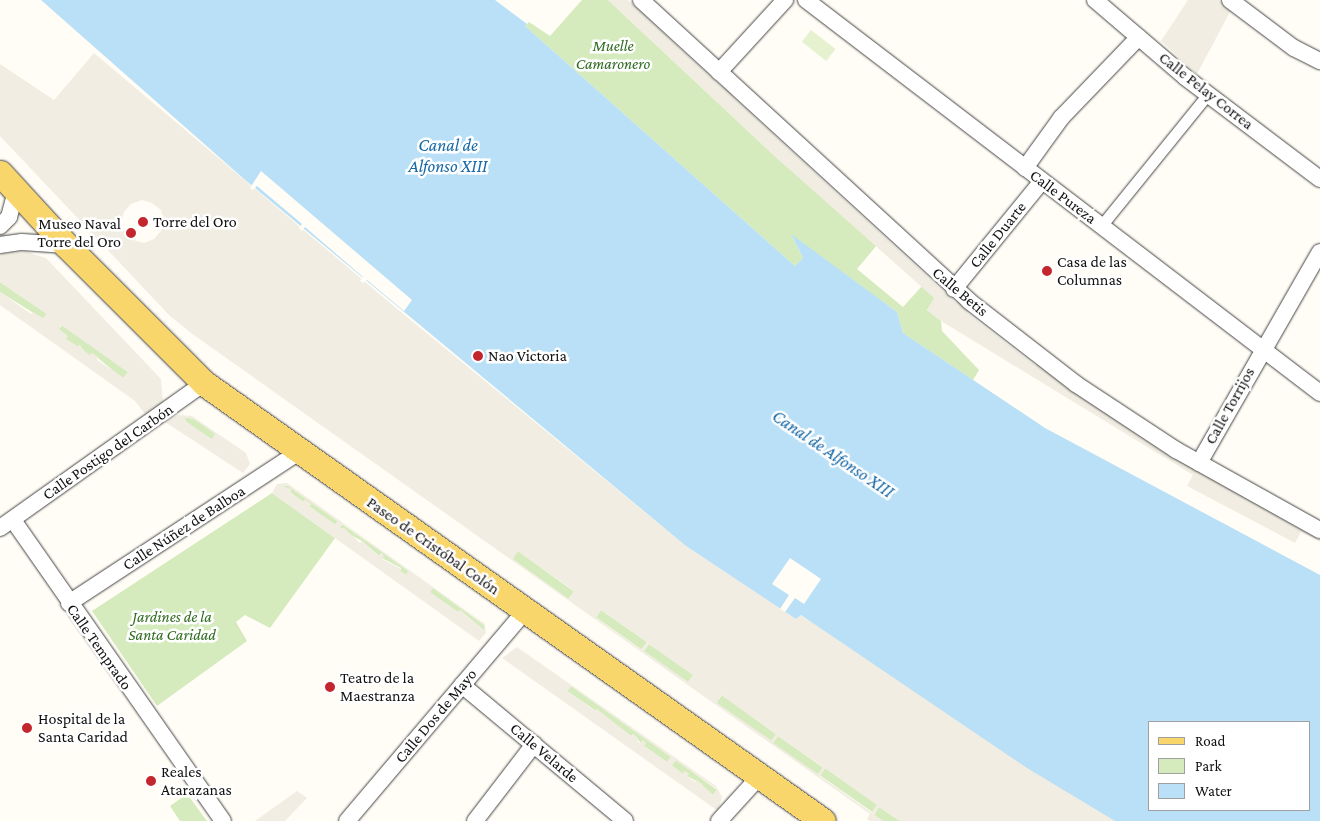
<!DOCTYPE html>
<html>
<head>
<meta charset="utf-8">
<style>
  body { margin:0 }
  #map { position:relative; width:1320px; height:821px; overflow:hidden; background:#fffdf5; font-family:"Crimson Pro",serif }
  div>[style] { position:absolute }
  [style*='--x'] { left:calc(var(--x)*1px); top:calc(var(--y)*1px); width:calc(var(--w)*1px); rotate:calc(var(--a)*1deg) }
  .green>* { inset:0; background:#d5ebbd; transform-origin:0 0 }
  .pitch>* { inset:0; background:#e6f2cf; transform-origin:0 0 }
  .plaza>* { inset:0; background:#f1ede2 }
  .water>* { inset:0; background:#b9e0f7 }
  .pier>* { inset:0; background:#fffdf5 }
  .roads { filter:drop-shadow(0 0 1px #444) drop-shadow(0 0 1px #444) }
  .pedestrian>* { height:11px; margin:-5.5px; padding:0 5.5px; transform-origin:5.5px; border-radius:5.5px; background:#fff }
  .minor>* { height:16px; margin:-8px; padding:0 8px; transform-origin:8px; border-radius:8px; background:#fff }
  .primary>* { height:25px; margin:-12.5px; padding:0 12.5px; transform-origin:12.5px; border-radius:12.5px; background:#f9d66b }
  .dots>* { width:14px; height:14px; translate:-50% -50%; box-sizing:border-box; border:2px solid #fff; border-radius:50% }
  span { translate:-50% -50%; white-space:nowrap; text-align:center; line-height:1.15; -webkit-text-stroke:5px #fff; paint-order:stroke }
  .park-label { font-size:16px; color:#2f6b1f; font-style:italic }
  .street-label { font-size:16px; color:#111 }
  .poi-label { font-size:16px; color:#111 }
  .left { translate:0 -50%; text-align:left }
  .right { translate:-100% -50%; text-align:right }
  .water-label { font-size:18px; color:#1768a6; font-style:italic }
  .legend { position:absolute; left:1148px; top:721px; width:162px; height:90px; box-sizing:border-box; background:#fff; border:1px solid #a0a0a0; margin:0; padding:6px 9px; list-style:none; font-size:15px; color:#111 }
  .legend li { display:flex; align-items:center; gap:10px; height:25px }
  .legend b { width:25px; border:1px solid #a0a0a0 }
</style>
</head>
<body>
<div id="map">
  <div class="green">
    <div style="clip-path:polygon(582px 0,608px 0,779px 160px,877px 245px,857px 269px,903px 307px,922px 286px,935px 298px,927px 310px,941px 321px,942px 331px,979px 370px,973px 380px,903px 333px,897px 312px,792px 236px,803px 258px,795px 266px,525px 26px,529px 22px,550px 36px)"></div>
    <div style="clip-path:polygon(0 282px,47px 314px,43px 319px,0 292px)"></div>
    <div style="clip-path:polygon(62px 325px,128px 372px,123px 379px,92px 353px,90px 356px,82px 349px,80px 345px,78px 347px,66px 339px,59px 329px)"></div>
    <div style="clip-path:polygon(132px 375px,149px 387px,144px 394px,131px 384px,129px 379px)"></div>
    <div style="clip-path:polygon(184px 417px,194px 419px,216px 434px,212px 440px,185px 421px)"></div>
    <div style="clip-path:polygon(279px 485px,288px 486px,338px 521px,335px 525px,309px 506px,311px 504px,305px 500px,303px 502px,290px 492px,291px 490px)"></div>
    <div style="clip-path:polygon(272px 493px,335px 538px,270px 628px,245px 615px,236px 622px,247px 641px,157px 706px,92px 611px)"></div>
    <div style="clip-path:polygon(342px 524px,409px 571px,406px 575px,400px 571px,401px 568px,382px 558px,381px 554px,379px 556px,362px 541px,345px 532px,344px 528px,339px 528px)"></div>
    <div style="left:518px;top:551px;width:69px;height:10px;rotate:36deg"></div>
    <div style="clip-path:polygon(433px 588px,484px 625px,485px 631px,460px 610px,458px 612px,429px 592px)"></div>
    <div style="left:601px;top:610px;width:56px;height:9px;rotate:35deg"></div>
    <div style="left:649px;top:644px;width:54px;height:9px;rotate:35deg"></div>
    <div style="clip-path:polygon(571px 686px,671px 757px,667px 762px,644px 746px,643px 741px,641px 743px,633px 734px,631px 736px,597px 710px,596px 711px,567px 691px)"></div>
    <div style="left:722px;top:695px;width:67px;height:10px;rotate:36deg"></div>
    <div style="left:778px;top:736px;width:55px;height:9px;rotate:35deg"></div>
    <div style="clip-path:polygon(676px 760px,717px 790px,713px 795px,701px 787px,702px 784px,687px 776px,685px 771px,683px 774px,671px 765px)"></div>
    <div style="left:825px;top:768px;width:64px;height:9px;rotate:35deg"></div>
    <div style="clip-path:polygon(187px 794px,207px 821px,180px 821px,170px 806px)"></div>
    <div style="clip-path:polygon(879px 807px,900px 821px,883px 821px,874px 815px)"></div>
  </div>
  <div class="pitch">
    <div style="left:811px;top:30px;width:31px;height:15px;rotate:38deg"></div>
  </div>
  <div class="plaza">
    <div style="clip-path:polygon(608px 0,628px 0,721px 86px,725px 83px,735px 92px,732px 96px,956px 303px,960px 300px,970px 308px,967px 313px,1036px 366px,1039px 362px,1320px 535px,1320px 541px,1301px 532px,1295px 543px,1187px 486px,1193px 475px,941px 321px,927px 310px,934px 298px,779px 160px)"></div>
    <div style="clip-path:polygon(1188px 0,1219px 0,1231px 10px,1197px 74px,1161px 41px)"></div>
    <div style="clip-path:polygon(evenodd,94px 53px,396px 308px,686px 546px,796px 619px,801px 615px,1115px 821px,900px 821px,879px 807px,874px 815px,883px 821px,870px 821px,867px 819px,870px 814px,191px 333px,170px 316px,0 136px,0 64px,54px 100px,94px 53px,142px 200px,152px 203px,161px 210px,164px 221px,161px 231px,154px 239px,144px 243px,133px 240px,125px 233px,121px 223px,124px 212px,131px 204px,142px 200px,94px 53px,518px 551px,574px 591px,569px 599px,513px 559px,518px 551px,94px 53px,601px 610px,647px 642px,642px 650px,596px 618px,601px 610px,94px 53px,649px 644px,693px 675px,688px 682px,644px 651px,649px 644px,94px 53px,721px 695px,776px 734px,772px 741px,717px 703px,721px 695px,94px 53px,778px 736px,823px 767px,818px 774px,773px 743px,778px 736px,94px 53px,825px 768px,877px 805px,872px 813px,820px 776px,825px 768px)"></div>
    <div style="clip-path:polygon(evenodd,24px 251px,46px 258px,161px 379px,163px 403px,149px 419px,135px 401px,0 305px,0 292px,31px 314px,33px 312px,43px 318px,47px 314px,0 282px,0 254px,24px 251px,61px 325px,128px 372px,124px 378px,97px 360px,98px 357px,92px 353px,90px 355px,82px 350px,80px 344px,78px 347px,66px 339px,68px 336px,59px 329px,61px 325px)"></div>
    <div style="clip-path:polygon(evenodd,178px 415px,192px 416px,246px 453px,250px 464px,247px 468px,243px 473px,162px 420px,178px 415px,185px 417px,194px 419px,215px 434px,212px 439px,186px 422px,185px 417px)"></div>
    <div style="clip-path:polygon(evenodd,287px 483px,485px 624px,486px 633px,479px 641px,272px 493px,277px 484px,287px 483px,280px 485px,288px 486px,337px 521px,336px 525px,309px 506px,311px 504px,305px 499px,303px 502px,290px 492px,291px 489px,280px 485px,287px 483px,343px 524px,408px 571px,406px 575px,400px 571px,401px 569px,382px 559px,384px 556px,381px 553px,378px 556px,362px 541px,360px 543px,344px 528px,340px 528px,343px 524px,287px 483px,433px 588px,484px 625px,485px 631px,460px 610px,458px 612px,430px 592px,433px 588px)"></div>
    <div style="clip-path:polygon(evenodd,517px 647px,716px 786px,722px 797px,718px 811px,502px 658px,517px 647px,571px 686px,671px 757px,667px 762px,644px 746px,646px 743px,643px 740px,640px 743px,637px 741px,638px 738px,633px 734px,631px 736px,597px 709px,595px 711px,567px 691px,571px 686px,517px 647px,675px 760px,717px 789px,713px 795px,697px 780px,695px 782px,687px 776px,689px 774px,685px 771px,683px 774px,672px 766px,675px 760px)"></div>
    <div style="clip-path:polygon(297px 791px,307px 798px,285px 821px,255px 821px)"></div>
  </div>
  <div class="water">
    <div style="clip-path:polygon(evenodd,41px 0,495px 0,527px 24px,525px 26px,795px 266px,803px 258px,791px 234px,897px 312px,903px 333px,1045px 428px,1320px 575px,1320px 821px,1115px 821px,1027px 768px,801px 615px,796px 619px,686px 546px,244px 179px,41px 0,1149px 722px,1309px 722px,1309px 810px,1149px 810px,1149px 722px)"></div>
  </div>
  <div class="pier">
    <div style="clip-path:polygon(261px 171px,412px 300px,404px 311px,367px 280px,363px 283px,360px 281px,363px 277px,305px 227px,302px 231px,299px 228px,302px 224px,257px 186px,253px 190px,250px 188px)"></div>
    <div style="clip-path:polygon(790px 558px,821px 579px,804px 604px,795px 598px,785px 612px,780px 609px,789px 595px,772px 584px)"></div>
  </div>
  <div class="roads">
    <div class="pedestrian">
      <div style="--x:1101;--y:226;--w:170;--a:-51"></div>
    </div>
    <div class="minor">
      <div style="--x:641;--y:0;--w:445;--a:42.5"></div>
      <div style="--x:969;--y:301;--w:135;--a:37.8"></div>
      <div style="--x:1076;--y:384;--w:120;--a:33.4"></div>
      <div style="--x:1176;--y:450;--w:165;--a:29.1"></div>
      <div style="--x:806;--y:0;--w:647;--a:37.4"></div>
      <div style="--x:1095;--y:0;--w:118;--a:40.5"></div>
      <div style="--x:1185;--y:77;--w:169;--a:37.1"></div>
      <div style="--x:1230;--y:0;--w:80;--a:36.9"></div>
      <div style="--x:1294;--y:48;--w:29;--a:27"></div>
      <div style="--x:719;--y:72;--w:98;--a:-47.5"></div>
      <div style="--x:1025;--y:168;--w:62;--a:-54.2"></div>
      <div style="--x:1061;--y:118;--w:112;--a:-46.1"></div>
      <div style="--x:0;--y:226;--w:13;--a:-45"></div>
      <div style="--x:9;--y:217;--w:28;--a:-75"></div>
      <div style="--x:0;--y:245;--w:22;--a:-8"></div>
      <div style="--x:22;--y:242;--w:44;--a:3.9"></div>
      <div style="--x:954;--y:289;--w:139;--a:-50.8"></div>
      <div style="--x:1199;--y:463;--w:243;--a:-60.2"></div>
      <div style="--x:13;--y:520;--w:367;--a:55.1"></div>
      <div style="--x:0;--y:528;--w:250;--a:-35.4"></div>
      <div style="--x:69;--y:603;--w:275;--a:-33.3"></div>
      <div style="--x:462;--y:685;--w:212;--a:39.8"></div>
      <div style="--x:347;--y:821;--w:275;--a:-49.7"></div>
      <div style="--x:475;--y:821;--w:97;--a:-52.5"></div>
      <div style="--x:719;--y:821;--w:61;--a:-47.7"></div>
    </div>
    <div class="primary">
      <div style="--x:0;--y:173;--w:98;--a:47.5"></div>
      <div style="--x:66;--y:245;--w:195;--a:45"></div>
      <div style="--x:204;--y:383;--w:758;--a:35.28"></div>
    </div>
  </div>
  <div class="dots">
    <div style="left:143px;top:222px;background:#c4262e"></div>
    <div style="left:131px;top:233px;background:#c4262e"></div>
    <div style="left:1047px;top:271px;background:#c4262e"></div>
    <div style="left:478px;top:356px;background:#c4262e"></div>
    <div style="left:330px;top:687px;background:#c4262e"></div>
    <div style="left:27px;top:728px;background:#c4262e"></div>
    <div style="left:151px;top:781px;background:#c4262e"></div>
  </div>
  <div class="park-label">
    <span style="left:613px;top:55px">Muelle<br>Camaronero</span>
    <span style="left:172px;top:626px">Jardines de la<br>Santa Caridad</span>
  </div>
  <div class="street-label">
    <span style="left:1206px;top:91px;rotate:38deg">Calle Pelay Correa</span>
    <span style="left:1063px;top:197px;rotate:37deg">Calle Pureza</span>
    <span style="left:998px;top:235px;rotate:-51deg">Calle Duarte</span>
    <span style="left:960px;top:292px;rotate:40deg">Calle Betis</span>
    <span style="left:1230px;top:406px;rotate:-61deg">Calle Torrijos</span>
    <span style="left:108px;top:452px;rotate:-35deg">Calle Postigo del Carbón</span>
    <span style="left:184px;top:528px;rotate:-33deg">Calle Núñez de Balboa</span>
    <span style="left:433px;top:546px;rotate:35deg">Paseo de Cristóbal Colón</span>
    <span style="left:99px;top:647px;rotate:55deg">Calle Temprado</span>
    <span style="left:436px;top:716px;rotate:-50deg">Calle Dos de Mayo</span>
    <span style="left:544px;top:753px;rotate:40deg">Calle Velarde</span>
  </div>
  <div class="poi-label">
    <span class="left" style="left:153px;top:222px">Torre del Oro</span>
    <span class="right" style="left:121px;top:233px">Museo Naval<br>Torre del Oro</span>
    <span class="left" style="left:1057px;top:271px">Casa de las<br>Columnas</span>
    <span class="left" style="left:488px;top:356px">Nao Victoria</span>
    <span class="left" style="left:340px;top:687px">Teatro de la<br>Maestranza</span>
    <span class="left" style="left:38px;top:728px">Hospital de la<br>Santa Caridad</span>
    <span class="left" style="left:161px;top:781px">Reales<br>Atarazanas</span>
  </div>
  <div class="water-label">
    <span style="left:448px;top:156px">Canal de<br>Alfonso XIII</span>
    <span style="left:833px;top:454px;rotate:34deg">Canal de Alfonso XIII</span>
  </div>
  <ul class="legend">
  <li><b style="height:6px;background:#f9d66b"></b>Road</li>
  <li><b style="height:14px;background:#d5ebbd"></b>Park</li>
  <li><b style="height:14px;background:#b9e0f7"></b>Water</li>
  </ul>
</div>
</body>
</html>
